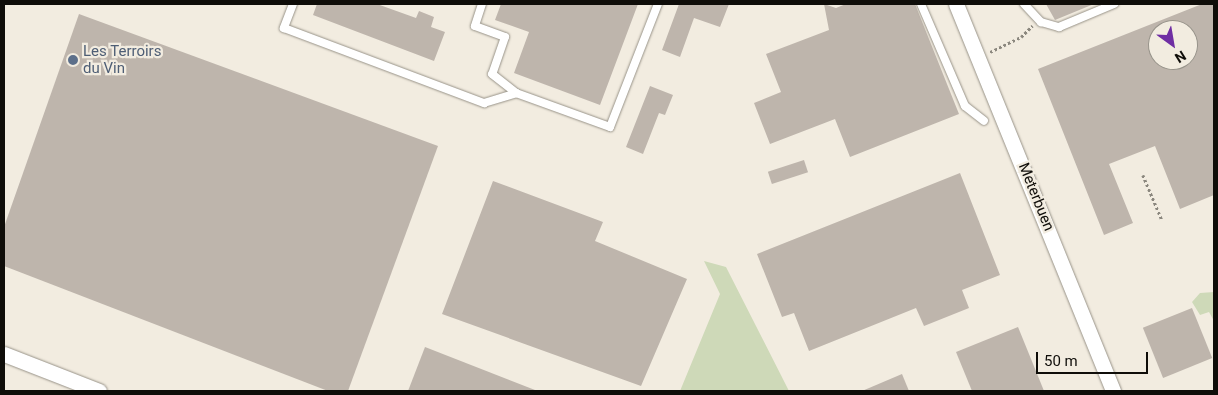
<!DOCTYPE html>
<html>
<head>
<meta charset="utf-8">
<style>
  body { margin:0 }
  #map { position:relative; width:1218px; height:395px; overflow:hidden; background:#f2ece0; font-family:Roboto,sans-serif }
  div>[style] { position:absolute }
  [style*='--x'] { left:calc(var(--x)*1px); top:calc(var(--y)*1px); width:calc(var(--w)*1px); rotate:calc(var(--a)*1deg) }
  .green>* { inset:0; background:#ced9b8 }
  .building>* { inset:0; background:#beb5ac; transform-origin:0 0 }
  .path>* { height:2.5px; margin-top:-1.25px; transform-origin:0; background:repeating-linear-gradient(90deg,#8b877e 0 2.5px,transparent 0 5px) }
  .roads { filter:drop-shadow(0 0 1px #989388) drop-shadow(0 0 1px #989388) }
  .lane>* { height:8px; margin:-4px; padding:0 4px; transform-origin:4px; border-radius:4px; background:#fff }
  .street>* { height:15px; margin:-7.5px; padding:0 7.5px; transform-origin:7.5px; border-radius:7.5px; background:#fff }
  .dots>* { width:14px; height:14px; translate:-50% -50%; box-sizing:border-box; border:2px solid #f2ece0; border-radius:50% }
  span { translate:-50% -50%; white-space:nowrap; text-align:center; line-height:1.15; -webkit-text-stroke:4.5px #f2ece0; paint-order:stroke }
  .service-label { font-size:15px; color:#4e5e75 }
  .left { translate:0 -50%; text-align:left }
  .street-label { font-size:15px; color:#0f0d09 }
  .frame { position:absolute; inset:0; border:5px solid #0f0d09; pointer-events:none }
  .north { position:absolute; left:1148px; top:20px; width:50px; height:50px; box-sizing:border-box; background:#f2ece0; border:1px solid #97938a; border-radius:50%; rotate:148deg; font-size:14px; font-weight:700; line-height:20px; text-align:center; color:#0f0d09 }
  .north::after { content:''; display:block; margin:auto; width:18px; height:22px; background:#6f2ea3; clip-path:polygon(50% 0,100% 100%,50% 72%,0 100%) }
  .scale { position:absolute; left:1036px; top:352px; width:112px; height:22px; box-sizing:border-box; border:2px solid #0f0d09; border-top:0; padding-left:6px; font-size:15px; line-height:18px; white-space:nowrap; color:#0f0d09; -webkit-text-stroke:4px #f2ece0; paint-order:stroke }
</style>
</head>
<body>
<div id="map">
  <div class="green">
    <div style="clip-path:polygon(704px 261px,726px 267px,789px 391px,680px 391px,720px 294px)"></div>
    <div style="clip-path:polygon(1214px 292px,1214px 321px,1209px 312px,1200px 315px,1192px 302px,1200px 293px)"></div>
  </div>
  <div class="building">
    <div style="clip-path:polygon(317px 4px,377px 4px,416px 18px,419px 11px,434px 17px,431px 27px,445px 32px,434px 61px,313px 15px)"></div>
    <div style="clip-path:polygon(501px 4px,638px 4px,600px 105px,514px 73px,529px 32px,495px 20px)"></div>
    <div style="clip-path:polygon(679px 4px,729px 4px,720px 27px,694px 18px,680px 57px,662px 50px)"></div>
    <div style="clip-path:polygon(824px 4px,836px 8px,846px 4px,915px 4px,959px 114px,850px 157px,835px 119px,770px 144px,754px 103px,781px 92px,766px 54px,829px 30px)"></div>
    <div style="clip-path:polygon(1046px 4px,1094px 4px,1055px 20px)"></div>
    <div style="clip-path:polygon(evenodd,1202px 4px,1214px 4px,1214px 195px,1180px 209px,1155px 146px,1109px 164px,1133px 223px,1104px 235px,1038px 69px,1202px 4px,1158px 30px,1188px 30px,1188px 60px,1158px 60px,1158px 30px)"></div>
    <div style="clip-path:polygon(79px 14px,438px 146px,348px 391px,328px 391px,4px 266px,4px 227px)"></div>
    <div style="clip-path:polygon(650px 86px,673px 95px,665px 115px,659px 113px,643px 154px,626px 147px)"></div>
    <div style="left:804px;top:160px;width:13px;height:38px;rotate:72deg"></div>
    <div style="clip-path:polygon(960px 173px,1000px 275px,962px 290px,969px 308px,924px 326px,916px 308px,809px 351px,794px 313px,782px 317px,757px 254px)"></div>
    <div style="clip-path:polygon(493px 181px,603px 222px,595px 241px,687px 279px,641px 386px,442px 314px)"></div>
    <div style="left:1192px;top:308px;width:54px;height:53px;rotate:68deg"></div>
    <div style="clip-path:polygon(1018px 327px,1044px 391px,972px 391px,956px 352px)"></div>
    <div style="clip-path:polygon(425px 347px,535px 390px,535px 391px,408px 391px)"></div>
    <div style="clip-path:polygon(902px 374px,909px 391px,862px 391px)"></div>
  </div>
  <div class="path">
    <div style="--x:990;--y:52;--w:34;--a:-26"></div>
    <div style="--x:1021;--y:37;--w:16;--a:-45"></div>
    <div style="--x:1143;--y:175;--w:49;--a:67.1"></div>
  </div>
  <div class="roads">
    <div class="lane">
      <div style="--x:293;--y:4;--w:26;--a:111"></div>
      <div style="--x:284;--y:28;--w:214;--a:20.6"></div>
      <div style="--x:484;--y:103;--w:34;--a:-17"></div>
      <div style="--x:516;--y:93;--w:100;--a:19.9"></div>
      <div style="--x:610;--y:127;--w:132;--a:-68.7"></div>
      <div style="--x:482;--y:4;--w:23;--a:108"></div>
      <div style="--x:475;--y:26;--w:32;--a:20"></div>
      <div style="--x:505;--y:37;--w:39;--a:109"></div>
      <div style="--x:492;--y:74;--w:31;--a:38"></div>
      <div style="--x:921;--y:4;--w:111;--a:66.7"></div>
      <div style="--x:965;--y:106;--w:24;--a:38"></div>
      <div style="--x:1024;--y:4;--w:25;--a:47"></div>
      <div style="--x:1041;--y:22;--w:19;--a:16"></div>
      <div style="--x:1059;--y:27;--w:60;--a:-22.7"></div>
    </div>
    <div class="street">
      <div style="--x:956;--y:4;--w:418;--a:67.9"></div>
      <div style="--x:4;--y:354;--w:102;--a:21.3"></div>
    </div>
  </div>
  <div class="dots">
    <div style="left:73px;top:60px;background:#5c6f8a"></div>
  </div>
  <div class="service-label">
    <span class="left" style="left:83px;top:60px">Les Terroirs<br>du Vin</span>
  </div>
  <div class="street-label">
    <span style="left:1036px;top:197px;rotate:68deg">Meterbuen</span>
  </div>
  <div class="frame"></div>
  <div class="north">N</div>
  <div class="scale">50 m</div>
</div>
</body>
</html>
